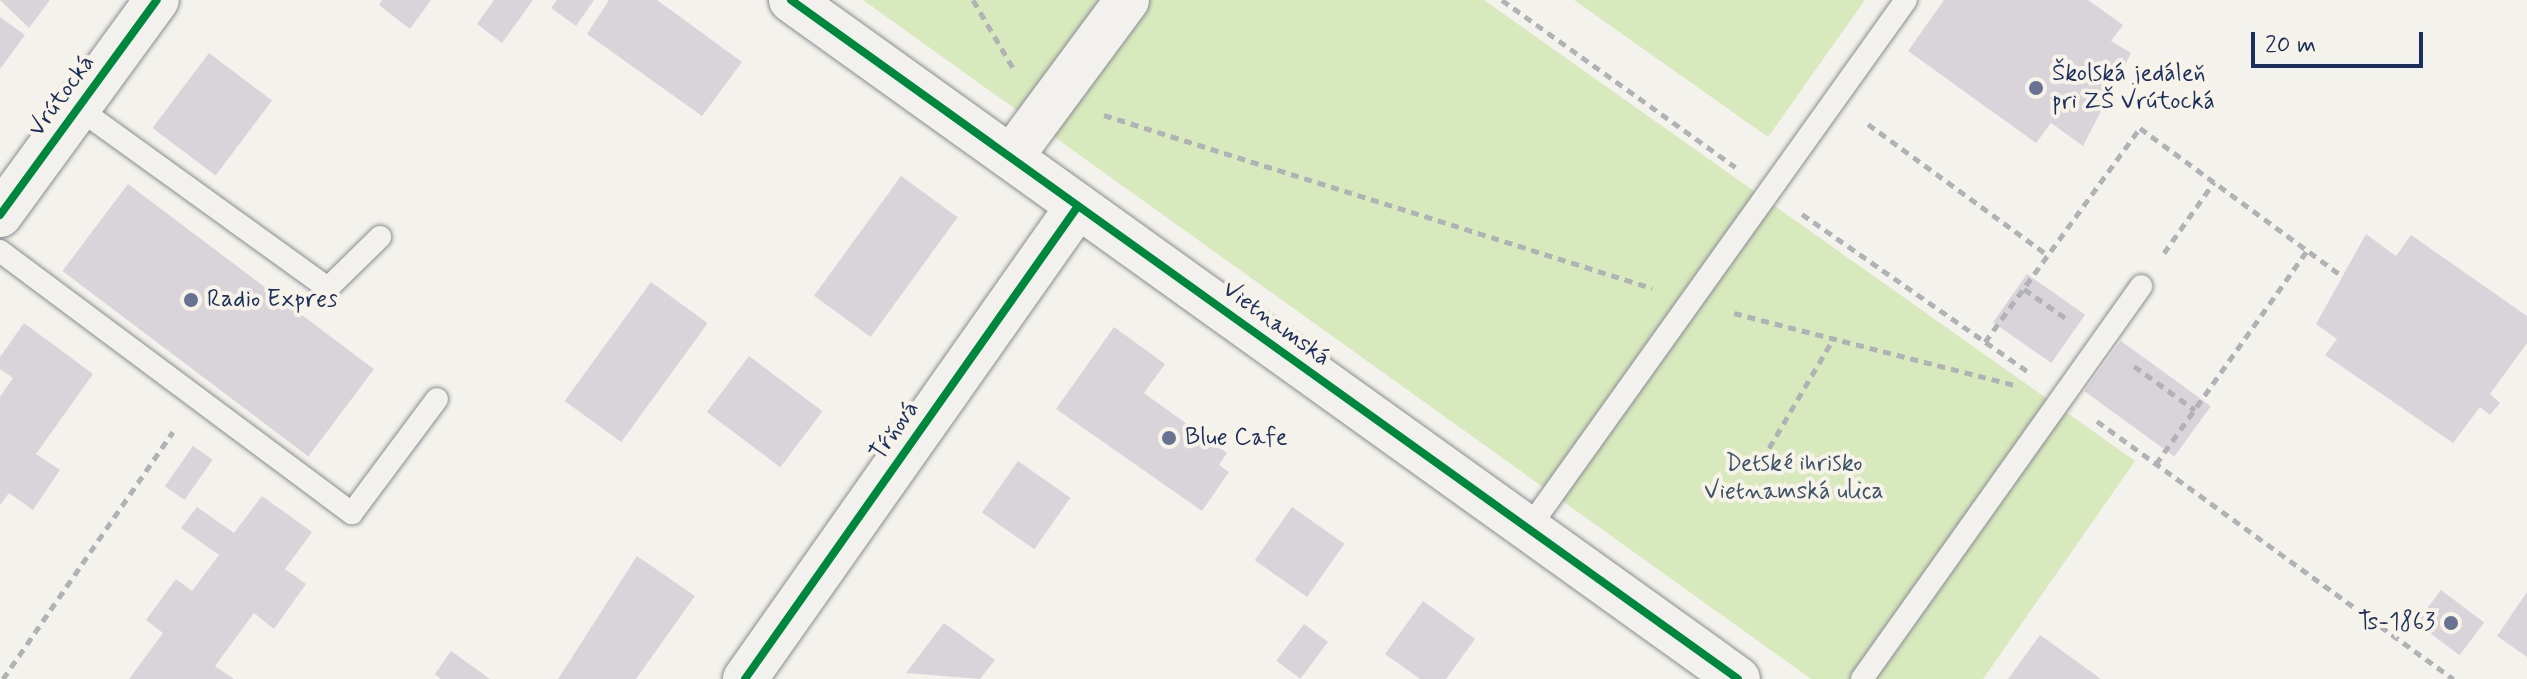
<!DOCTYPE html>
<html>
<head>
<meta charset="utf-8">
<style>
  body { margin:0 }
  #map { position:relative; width:2527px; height:679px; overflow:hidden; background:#f4f2ec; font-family:Mynerve,sans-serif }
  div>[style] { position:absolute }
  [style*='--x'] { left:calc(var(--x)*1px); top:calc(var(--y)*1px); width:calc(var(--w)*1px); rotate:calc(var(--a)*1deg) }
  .green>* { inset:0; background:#d8e9be }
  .building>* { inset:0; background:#d9d4da; transform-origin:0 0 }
  .path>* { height:5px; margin-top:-2.5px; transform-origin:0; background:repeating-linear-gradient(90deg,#b1b2b5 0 8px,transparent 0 14px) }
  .roads { filter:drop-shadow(0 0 2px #898c92) drop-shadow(0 0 2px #898c92) }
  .lane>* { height:22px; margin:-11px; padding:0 11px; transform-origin:11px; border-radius:11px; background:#f2f1ed }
  .street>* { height:44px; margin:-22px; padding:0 22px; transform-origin:22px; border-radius:22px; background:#f2f1ed }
  .cycleway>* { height:8px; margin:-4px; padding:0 4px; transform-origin:4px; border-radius:4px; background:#00873e }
  .dots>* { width:22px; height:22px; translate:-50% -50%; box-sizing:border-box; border:4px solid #f7f3e8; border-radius:50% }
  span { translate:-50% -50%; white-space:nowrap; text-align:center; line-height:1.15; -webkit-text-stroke:8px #f7f3e8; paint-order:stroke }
  .poi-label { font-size:24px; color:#1b2f5e }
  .left { translate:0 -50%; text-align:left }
  .right { translate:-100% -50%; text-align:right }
  .street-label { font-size:24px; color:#1b2f5e }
  .park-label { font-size:24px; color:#3c536a }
  .scale { position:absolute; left:2251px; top:32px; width:172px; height:36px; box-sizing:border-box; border:4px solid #1b2f5e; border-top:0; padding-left:10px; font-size:24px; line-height:28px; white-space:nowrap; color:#1b2f5e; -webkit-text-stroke:6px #f7f3e8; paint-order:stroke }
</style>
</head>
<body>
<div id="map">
  <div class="green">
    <div style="clip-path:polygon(863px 0,1484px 0,2135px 461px,1983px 679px,1811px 679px)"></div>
    <div style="clip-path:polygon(1574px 0,1865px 0,1768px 137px)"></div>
  </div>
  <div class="building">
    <div style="clip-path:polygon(0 0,50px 0,29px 28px)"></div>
    <div style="clip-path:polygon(382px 0,431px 0,410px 29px,379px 5px)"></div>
    <div style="clip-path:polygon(494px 0,533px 0,502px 43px,477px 24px)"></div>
    <div style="clip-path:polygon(557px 0,594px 0,576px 26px,551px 8px)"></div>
    <div style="clip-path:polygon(609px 0,657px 0,742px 62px,702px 116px,587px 34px)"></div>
    <div style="clip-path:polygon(1944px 0,2088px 0,2123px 25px,2111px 41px,2131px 53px,2083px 146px,2051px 123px,2036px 143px,1908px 51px)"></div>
    <div style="clip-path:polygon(0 17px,25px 35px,0 69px)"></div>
    <div style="left:209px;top:53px;width:79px;height:94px;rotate:37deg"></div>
    <div style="left:901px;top:176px;width:70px;height:148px;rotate:36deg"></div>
    <div style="left:128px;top:184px;width:308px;height:109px;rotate:37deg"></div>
    <div style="clip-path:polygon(2366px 234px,2396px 256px,2411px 235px,2527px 316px,2527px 343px,2490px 394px,2500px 403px,2490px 415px,2480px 407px,2453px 443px,2325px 355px,2337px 339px,2316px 324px)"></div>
    <div style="left:2027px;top:274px;width:71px;height:59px;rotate:35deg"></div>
    <div style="left:651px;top:282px;width:70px;height:147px;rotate:36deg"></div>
    <div style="clip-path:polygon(24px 323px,93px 374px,36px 454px,60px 470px,33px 510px,9px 493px,0 505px,0 397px,13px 378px,0 369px,0 357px)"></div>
    <div style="clip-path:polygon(1114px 327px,1165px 364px,1144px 393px,1227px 453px,1219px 465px,1229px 472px,1202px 511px,1056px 409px)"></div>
    <div style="left:2121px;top:341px;width:111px;height:62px;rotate:36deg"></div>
    <div style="left:749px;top:356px;width:92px;height:70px;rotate:37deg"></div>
    <div style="left:193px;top:446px;width:24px;height:49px;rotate:35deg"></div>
    <div style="left:1018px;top:461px;width:64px;height:63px;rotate:35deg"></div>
    <div style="clip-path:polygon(262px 496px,312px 532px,285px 569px,306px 584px,274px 629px,254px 613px,215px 666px,234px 679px,129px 679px,163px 633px,146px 620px,176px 579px,192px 591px,219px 555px,181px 528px,197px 507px,234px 533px)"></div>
    <div style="left:1292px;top:507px;width:64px;height:65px;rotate:35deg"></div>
    <div style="clip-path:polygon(637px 556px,695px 596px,636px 679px,558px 679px)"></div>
    <div style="left:2441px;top:590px;width:54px;height:41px;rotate:37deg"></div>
    <div style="clip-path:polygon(2527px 592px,2527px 657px,2497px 636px)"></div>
    <div style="clip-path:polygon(1423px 601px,1475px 639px,1446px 679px,1420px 679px,1385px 654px)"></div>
    <div style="clip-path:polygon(944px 623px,995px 660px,980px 679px,906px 673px)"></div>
    <div style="left:1304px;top:624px;width:30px;height:46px;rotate:37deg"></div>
    <div style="clip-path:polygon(2040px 635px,2101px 679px,2008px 679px)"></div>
    <div style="clip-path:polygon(451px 651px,490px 679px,441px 679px,435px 674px)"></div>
  </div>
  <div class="path">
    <div style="--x:973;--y:0;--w:79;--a:59.5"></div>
    <div style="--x:1502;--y:0;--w:287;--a:35.6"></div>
    <div style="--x:1104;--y:115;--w:575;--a:17.52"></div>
    <div style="--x:1868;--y:124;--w:224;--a:36.1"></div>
    <div style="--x:1802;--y:214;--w:278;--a:34.9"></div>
    <div style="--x:2164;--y:253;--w:87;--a:-54.8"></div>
    <div style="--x:2024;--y:289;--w:52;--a:34.9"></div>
    <div style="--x:1734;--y:313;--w:294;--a:14.4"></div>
    <div style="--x:1985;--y:342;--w:264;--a:-54.1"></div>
    <div style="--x:2140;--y:128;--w:250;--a:36.2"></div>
    <div style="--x:2134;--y:366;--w:75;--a:35.8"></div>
    <div style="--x:2097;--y:421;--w:440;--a:35.9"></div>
    <div style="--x:1762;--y:460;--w:138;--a:-59.5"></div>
    <div style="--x:2156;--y:464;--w:261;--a:-54.7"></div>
    <div style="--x:3;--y:679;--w:300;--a:-55.5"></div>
  </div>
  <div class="roads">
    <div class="lane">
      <div style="--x:78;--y:108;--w:308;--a:35.8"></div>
      <div style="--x:328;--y:288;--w:73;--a:-44.4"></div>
      <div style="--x:0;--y:251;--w:439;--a:36.7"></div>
      <div style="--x:352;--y:513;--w:142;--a:-53.3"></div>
      <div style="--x:1528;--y:529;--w:650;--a:-54.45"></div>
      <div style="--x:1862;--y:679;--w:482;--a:-54.6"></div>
    </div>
    <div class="street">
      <div style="--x:791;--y:0;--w:1165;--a:35.64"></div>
      <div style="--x:1011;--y:157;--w:195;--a:-53.5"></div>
      <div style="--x:0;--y:215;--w:266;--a:-53.9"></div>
      <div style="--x:745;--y:679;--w:578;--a:-54.85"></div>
    </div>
  </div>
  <div class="cycleway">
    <div style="--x:791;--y:0;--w:1165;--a:35.64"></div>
    <div style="--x:0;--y:215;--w:266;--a:-53.9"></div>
    <div style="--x:745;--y:679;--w:578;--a:-54.85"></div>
  </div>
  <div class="dots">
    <div style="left:2036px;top:88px;background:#677390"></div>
    <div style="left:191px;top:300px;background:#677390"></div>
    <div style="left:1169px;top:438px;background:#677390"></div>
    <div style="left:2451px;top:623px;background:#677390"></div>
  </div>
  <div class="poi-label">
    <span class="left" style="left:2052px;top:88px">Školská jedáleň<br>pri ZŠ Vrútocká</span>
    <span class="left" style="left:207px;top:300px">Radio Expres</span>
    <span class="left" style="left:1185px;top:438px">Blue Cafe</span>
    <span class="right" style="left:2435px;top:623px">Ts-1863</span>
  </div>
  <div class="street-label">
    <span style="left:62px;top:96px;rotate:-54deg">Vrútocká</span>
    <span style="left:1276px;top:324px;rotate:36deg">Vietnamská</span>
    <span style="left:895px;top:431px;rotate:-55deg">Tŕňová</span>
  </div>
  <div class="park-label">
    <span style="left:1794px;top:478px">Detské ihrisko<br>Vietnamská ulica</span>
  </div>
  <div class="scale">20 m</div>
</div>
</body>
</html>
